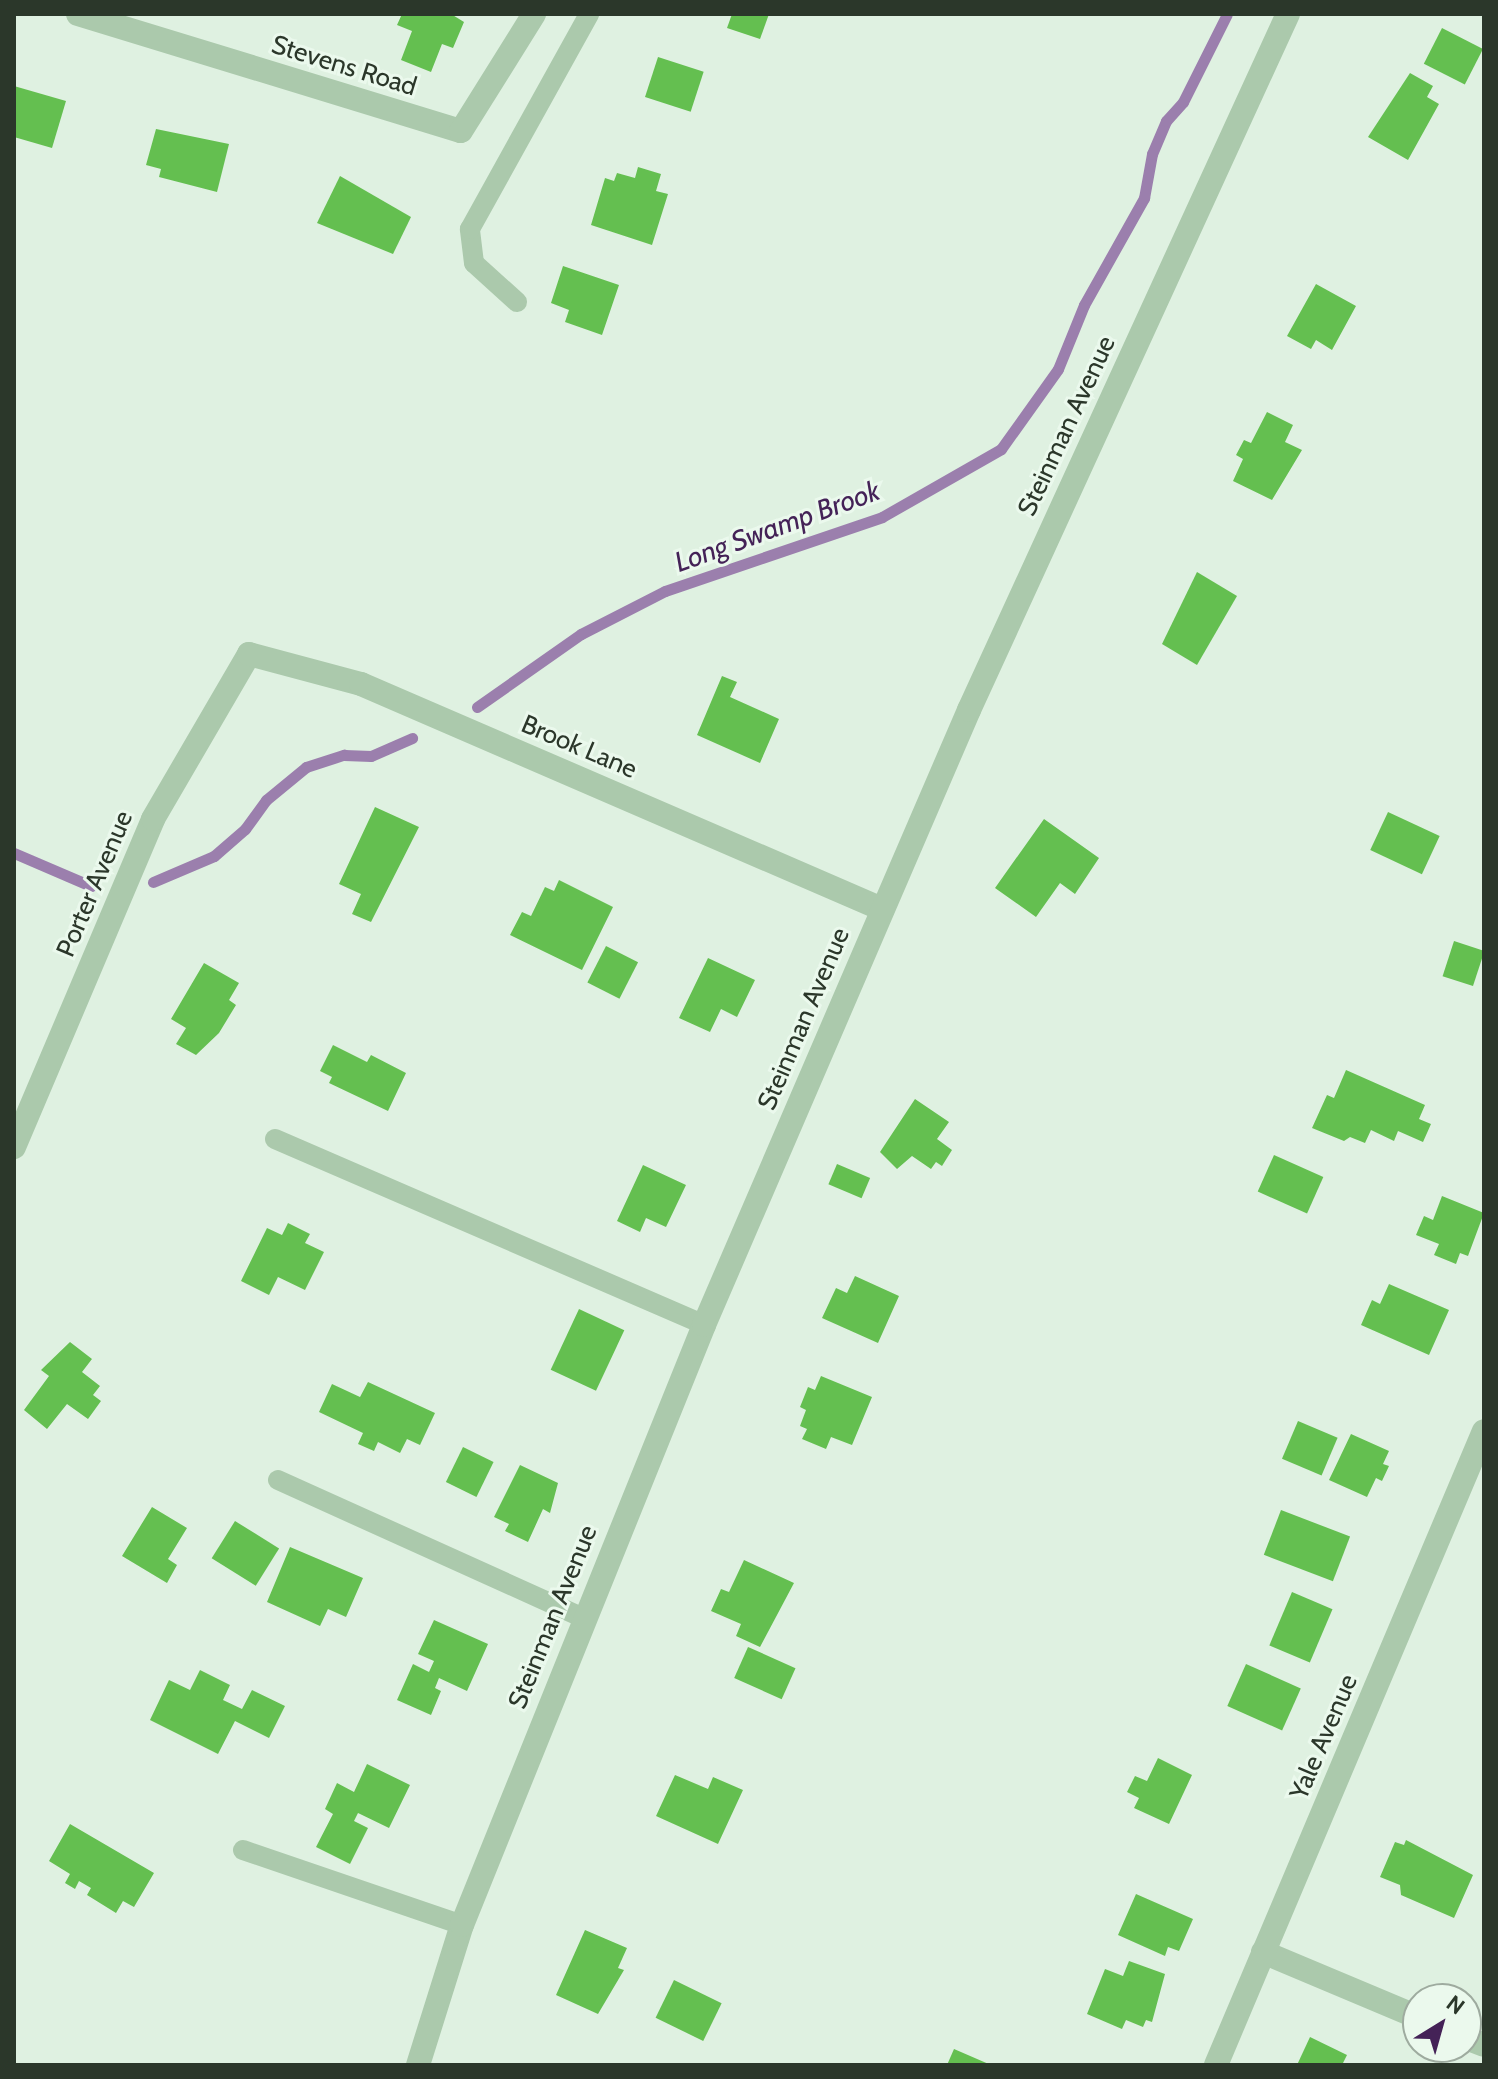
<!DOCTYPE html>
<html>
<head>
<meta charset="utf-8">
<style>
  body { margin:0 }
  #map { position:relative; width:1498px; height:2079px; overflow:hidden; background:#dff1e1; font-family:Cabin,sans-serif }
  div>[style] { position:absolute }
  [style*='--x'] { left:calc(var(--x)*1px); top:calc(var(--y)*1px); width:calc(var(--w)*1px); rotate:calc(var(--a)*1deg) }
  .stream>* { height:11px; margin:-5.5px; padding:0 5.5px; transform-origin:5.5px; border-radius:5.5px; background:#9b7fad }
  .building>* { inset:0; background:#64bf50; transform-origin:0 0 }
  .lane>* { height:20px; margin:-10px; padding:0 10px; transform-origin:10px; border-radius:10px; background:#abc9ac }
  .street>* { height:24px; margin:-12px; padding:0 12px; transform-origin:12px; border-radius:12px; background:#abc9ac }
  span { translate:-50% -50%; white-space:nowrap; text-align:center; line-height:1.15; -webkit-text-stroke:6px #ebf9ed; paint-order:stroke }
  .street-label { font-size:26px; color:#2b372a }
  .water-label { font-size:28px; color:#442257; font-style:italic }
  .frame { position:absolute; inset:0; border:16px solid #2b372a; pointer-events:none }
  .north { position:absolute; left:1402px; top:1983px; width:80px; height:80px; box-sizing:border-box; background:#ebf9ed; border:2px solid #9eab9f; border-radius:50%; rotate:37deg; font-size:22px; font-weight:700; line-height:32px; text-align:center; color:#2b372a }
  .north::after { content:''; display:block; margin:auto; width:28px; height:36px; background:#442257; clip-path:polygon(50% 0,100% 100%,50% 72%,0 100%) }
</style>
</head>
<body>
<div id="map">
  <div class="stream">
    <div style="--x:477;--y:707;--w:127;--a:-35.1"></div>
    <div style="--x:581;--y:634;--w:94;--a:-27.1"></div>
    <div style="--x:665;--y:591;--w:229;--a:-18.8"></div>
    <div style="--x:882;--y:517;--w:137;--a:-29.7"></div>
    <div style="--x:1001;--y:449;--w:98;--a:-54.5"></div>
    <div style="--x:1058;--y:369;--w:69;--a:-67.9"></div>
    <div style="--x:1084;--y:305;--w:123;--a:-60.7"></div>
    <div style="--x:1144;--y:198;--w:45;--a:-79.7"></div>
    <div style="--x:1152;--y:154;--w:36;--a:-67"></div>
    <div style="--x:1166;--y:121;--w:25;--a:-48"></div>
    <div style="--x:1183;--y:102;--w:98;--a:-63.4"></div>
    <div style="--x:14;--y:853;--w:84;--a:23.2"></div>
    <div style="--x:153;--y:882;--w:66;--a:-23.1"></div>
    <div style="--x:214;--y:856;--w:41;--a:-41.1"></div>
    <div style="--x:245;--y:829;--w:36;--a:-54"></div>
    <div style="--x:266;--y:800;--w:52;--a:-39.5"></div>
    <div style="--x:306;--y:767;--w:40;--a:-18"></div>
    <div style="--x:344;--y:755;--w:27;--a:2"></div>
    <div style="--x:371;--y:756;--w:45;--a:-23.7"></div>
  </div>
  <div class="building">
    <div style="clip-path:polygon(402px 14px,451px 14px,464px 22px,453px 48px,442px 44px,431px 72px,401px 60px,412px 31px,397px 25px)"></div>
    <div style="clip-path:polygon(732px 14px,769px 14px,760px 39px,727px 28px)"></div>
    <div style="left:1442px;top:28px;width:46px;height:40px;rotate:27deg"></div>
    <div style="left:658px;top:57px;width:48px;height:42px;rotate:18deg"></div>
    <div style="clip-path:polygon(1410px 73px,1433px 86px,1427px 97px,1439px 104px,1408px 160px,1368px 137px)"></div>
    <div style="clip-path:polygon(14px 86px,66px 101px,52px 148px,14px 137px)"></div>
    <div style="clip-path:polygon(156px 129px,229px 144px,217px 192px,159px 177px,161px 169px,146px 165px)"></div>
    <div style="clip-path:polygon(638px 167px,661px 174px,656px 191px,668px 194px,652px 245px,591px 225px,605px 178px,614px 181px,617px 173px,635px 178px)"></div>
    <div style="clip-path:polygon(340px 176px,411px 217px,393px 254px,317px 223px)"></div>
    <div style="clip-path:polygon(563px 266px,619px 285px,602px 335px,565px 322px,569px 310px,551px 303px)"></div>
    <div style="clip-path:polygon(1316px 284px,1356px 306px,1332px 350px,1316px 340px,1311px 349px,1287px 336px)"></div>
    <div style="clip-path:polygon(1267px 412px,1293px 425px,1285px 442px,1302px 450px,1272px 500px,1233px 481px,1243px 459px,1236px 455px,1244px 440px,1251px 443px)"></div>
    <div style="clip-path:polygon(1197px 572px,1237px 596px,1197px 665px,1162px 644px)"></div>
    <div style="clip-path:polygon(722px 676px,737px 682px,730px 697px,779px 719px,760px 763px,697px 735px)"></div>
    <div style="clip-path:polygon(375px 807px,419px 827px,371px 922px,352px 914px,361px 894px,339px 884px)"></div>
    <div style="left:1388px;top:812px;width:57px;height:42px;rotate:25deg"></div>
    <div style="clip-path:polygon(1044px 819px,1099px 858px,1075px 894px,1060px 883px,1036px 917px,995px 888px)"></div>
    <div style="clip-path:polygon(559px 880px,613px 907px,582px 970px,510px 935px,522px 912px,531px 916px,545px 887px,554px 891px)"></div>
    <div style="left:1454px;top:941px;width:32px;height:37px;rotate:18deg"></div>
    <div style="left:606px;top:946px;width:36px;height:41px;rotate:27deg"></div>
    <div style="clip-path:polygon(708px 958px,755px 980px,737px 1017px,721px 1009px,710px 1032px,679px 1018px)"></div>
    <div style="clip-path:polygon(204px 963px,239px 983px,229px 1000px,236px 1005px,219px 1033px,196px 1055px,176px 1044px,186px 1028px,171px 1019px)"></div>
    <div style="clip-path:polygon(333px 1045px,367px 1062px,371px 1055px,406px 1073px,388px 1111px,329px 1083px,332px 1077px,320px 1071px)"></div>
    <div style="clip-path:polygon(1346px 1070px,1425px 1105px,1419px 1119px,1431px 1124px,1423px 1142px,1398px 1131px,1394px 1141px,1371px 1130px,1365px 1143px,1350px 1137px,1344px 1141px,1312px 1128px,1327px 1095px,1334px 1098px)"></div>
    <div style="clip-path:polygon(915px 1099px,949px 1122px,937px 1139px,952px 1150px,942px 1166px,936px 1162px,931px 1169px,912px 1156px,897px 1169px,880px 1152px)"></div>
    <div style="left:1274px;top:1155px;width:54px;height:40px;rotate:24deg"></div>
    <div style="left:837px;top:1164px;width:36px;height:22px;rotate:23deg"></div>
    <div style="clip-path:polygon(643px 1165px,686px 1185px,666px 1227px,646px 1218px,640px 1232px,617px 1221px)"></div>
    <div style="clip-path:polygon(1442px 1196px,1484px 1213px,1468px 1256px,1460px 1253px,1456px 1264px,1434px 1255px,1439px 1244px,1416px 1235px,1424px 1216px,1433px 1220px)"></div>
    <div style="clip-path:polygon(288px 1223px,310px 1234px,305px 1243px,324px 1252px,305px 1290px,278px 1277px,269px 1295px,241px 1281px,267px 1228px,282px 1235px)"></div>
    <div style="clip-path:polygon(855px 1276px,899px 1296px,878px 1343px,822px 1318px,836px 1288px,847px 1293px)"></div>
    <div style="clip-path:polygon(1389px 1284px,1449px 1310px,1429px 1355px,1361px 1325px,1372px 1300px,1380px 1304px)"></div>
    <div style="left:579px;top:1309px;width:50px;height:67px;rotate:25deg"></div>
    <div style="clip-path:polygon(70px 1342px,92px 1359px,82px 1372px,100px 1386px,93px 1395px,101px 1401px,88px 1419px,67px 1404px,47px 1429px,24px 1410px,49px 1376px,41px 1370px)"></div>
    <div style="clip-path:polygon(821px 1376px,872px 1397px,852px 1445px,831px 1437px,826px 1449px,802px 1439px,807px 1429px,800px 1426px,806px 1410px,800px 1407px,808px 1387px,815px 1390px)"></div>
    <div style="clip-path:polygon(368px 1382px,435px 1413px,420px 1445px,407px 1439px,400px 1453px,378px 1442px,374px 1451px,358px 1444px,363px 1433px,319px 1412px,332px 1384px,360px 1397px)"></div>
    <div style="left:1298px;top:1421px;width:43px;height:41px;rotate:23deg"></div>
    <div style="clip-path:polygon(1351px 1434px,1389px 1451px,1383px 1464px,1389px 1466px,1382px 1481px,1376px 1478px,1367px 1497px,1329px 1480px)"></div>
    <div style="left:463px;top:1447px;width:34px;height:39px;rotate:26deg"></div>
    <div style="clip-path:polygon(520px 1465px,558px 1483px,550px 1513px,543px 1509px,528px 1542px,505px 1531px,509px 1524px,494px 1517px)"></div>
    <div style="clip-path:polygon(152px 1507px,187px 1528px,168px 1559px,177px 1565px,167px 1583px,122px 1556px)"></div>
    <div style="left:1281px;top:1510px;width:74px;height:48px;rotate:21deg"></div>
    <div style="left:235px;top:1521px;width:52px;height:44px;rotate:32deg"></div>
    <div style="clip-path:polygon(290px 1547px,363px 1578px,346px 1617px,328px 1609px,320px 1626px,267px 1602px)"></div>
    <div style="clip-path:polygon(744px 1560px,794px 1583px,760px 1647px,736px 1636px,741px 1624px,711px 1611px,721px 1589px,729px 1592px)"></div>
    <div style="left:1292px;top:1592px;width:44px;height:58px;rotate:23deg"></div>
    <div style="clip-path:polygon(434px 1620px,488px 1644px,467px 1691px,439px 1678px,435px 1688px,441px 1691px,431px 1715px,397px 1700px,413px 1664px,429px 1672px,434px 1661px,418px 1654px)"></div>
    <div style="left:748px;top:1647px;width:52px;height:34px;rotate:24deg"></div>
    <div style="left:1246px;top:1664px;width:60px;height:46px;rotate:24deg"></div>
    <div style="clip-path:polygon(200px 1670px,230px 1685px,223px 1700px,242px 1709px,252px 1690px,285px 1706px,269px 1738px,235px 1721px,218px 1754px,150px 1720px,169px 1680px,190px 1690px)"></div>
    <div style="clip-path:polygon(1158px 1758px,1192px 1775px,1169px 1824px,1134px 1808px,1139px 1798px,1127px 1792px,1135px 1776px,1147px 1781px)"></div>
    <div style="clip-path:polygon(367px 1764px,410px 1785px,389px 1828px,358px 1813px,354px 1821px,368px 1828px,350px 1864px,316px 1847px,333px 1814px,325px 1809px,337px 1783px,354px 1792px)"></div>
    <div style="clip-path:polygon(675px 1775px,708px 1789px,713px 1777px,743px 1790px,718px 1844px,656px 1816px)"></div>
    <div style="clip-path:polygon(70px 1824px,154px 1873px,134px 1907px,123px 1901px,116px 1913px,87px 1895px,91px 1888px,79px 1881px,75px 1889px,65px 1883px,70px 1874px,49px 1861px)"></div>
    <div style="clip-path:polygon(1406px 1840px,1473px 1875px,1454px 1918px,1401px 1895px,1400px 1885px,1380px 1877px,1395px 1842px,1404px 1845px)"></div>
    <div style="clip-path:polygon(1136px 1894px,1193px 1919px,1179px 1951px,1168px 1947px,1165px 1956px,1118px 1935px)"></div>
    <div style="clip-path:polygon(585px 1930px,627px 1948px,618px 1968px,624px 1970px,598px 2014px,556px 1995px)"></div>
    <div style="clip-path:polygon(1129px 1961px,1165px 1974px,1152px 2022px,1146px 2020px,1143px 2027px,1126px 2020px,1122px 2029px,1087px 2014px,1105px 1969px,1123px 1976px)"></div>
    <div style="left:674px;top:1980px;width:53px;height:42px;rotate:26deg"></div>
    <div style="clip-path:polygon(1310px 2037px,1347px 2055px,1342px 2065px,1297px 2065px)"></div>
    <div style="clip-path:polygon(954px 2049px,991px 2065px,947px 2065px)"></div>
  </div>
  <div class="lane">
    <div style="--x:517;--y:302;--w:58;--a:-137.8"></div>
    <div style="--x:474;--y:263;--w:34;--a:-97"></div>
    <div style="--x:470;--y:229;--w:246;--a:-61"></div>
    <div style="--x:275;--y:1139;--w:468;--a:23.4"></div>
    <div style="--x:278;--y:1480;--w:333;--a:24.3"></div>
    <div style="--x:243;--y:1850;--w:231;--a:18.9"></div>
  </div>
  <div class="street">
    <div style="--x:78;--y:14;--w:400;--a:17"></div>
    <div style="--x:461;--y:131;--w:138;--a:-58"></div>
    <div style="--x:14;--y:1147;--w:356;--a:-67"></div>
    <div style="--x:153;--y:819;--w:191;--a:-59.8"></div>
    <div style="--x:249;--y:654;--w:116;--a:15"></div>
    <div style="--x:361;--y:684;--w:568;--a:23.36"></div>
    <div style="--x:1263;--y:1952;--w:168;--a:22.8"></div>
    <div style="--x:1466;--y:2038;--w:19;--a:21"></div>
    <div style="--x:418;--y:2065;--w:147;--a:-72.6"></div>
    <div style="--x:462;--y:1925;--w:647;--a:-68.03"></div>
    <div style="--x:704;--y:1325;--w:670;--a:-66.69"></div>
    <div style="--x:969;--y:710;--w:766;--a:-65.38"></div>
    <div style="--x:1216;--y:2065;--w:688;--a:-67.09"></div>
  </div>
  <div class="street-label">
    <span style="left:344px;top:66px;rotate:17deg">Stevens Road</span>
    <span style="left:1067px;top:426px;rotate:-65deg">Steinman Avenue</span>
    <span style="left:579px;top:747px;rotate:23deg">Brook Lane</span>
    <span style="left:95px;top:884px;rotate:-67deg">Porter Avenue</span>
    <span style="left:804px;top:1019px;rotate:-67deg">Steinman Avenue</span>
    <span style="left:553px;top:1617px;rotate:-68deg">Steinman Avenue</span>
    <span style="left:1324px;top:1737px;rotate:-67deg">Yale Avenue</span>
  </div>
  <div class="water-label">
    <span style="left:777px;top:526px;rotate:-20deg">Long Swamp Brook</span>
  </div>
  <div class="frame"></div>
  <div class="north">N</div>
</div>
</body>
</html>
